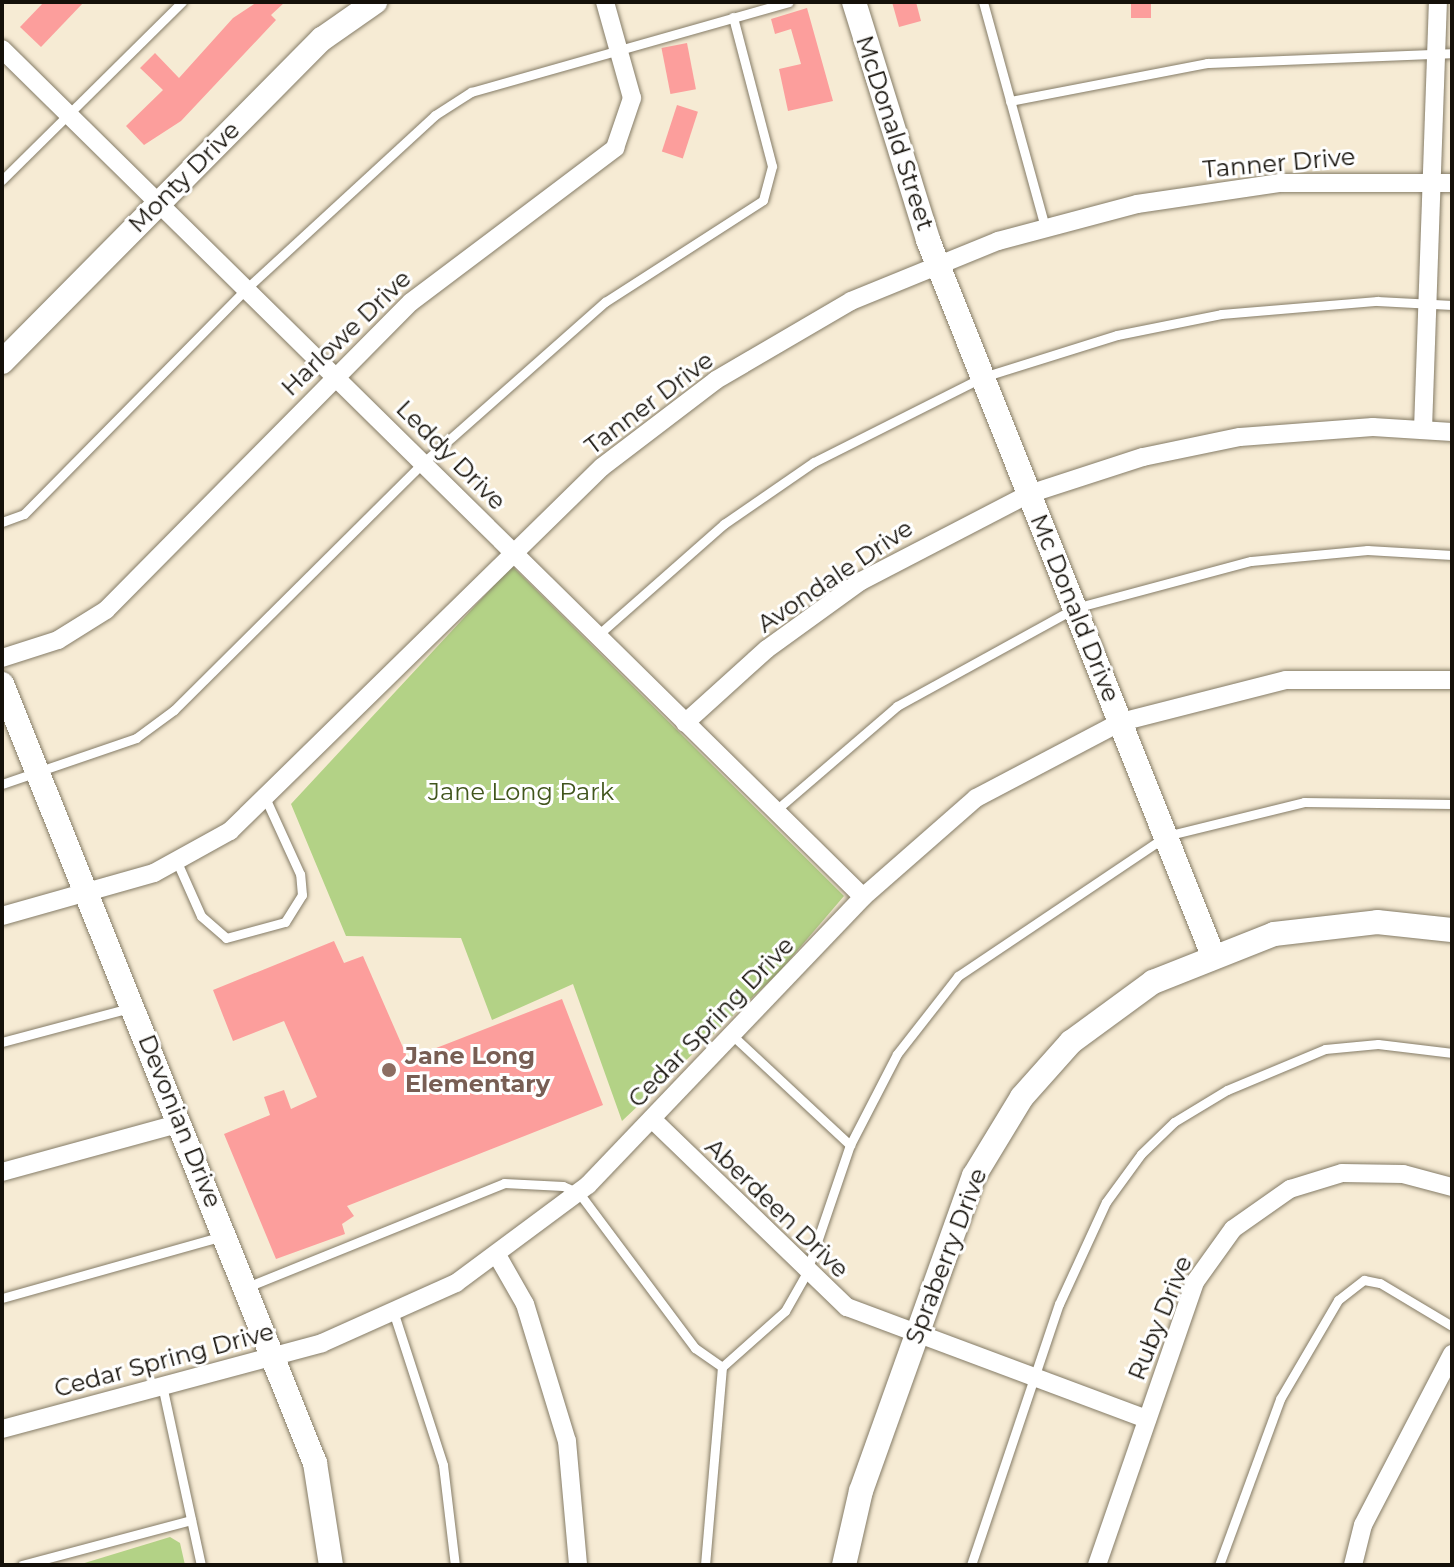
<!DOCTYPE html>
<html>
<head>
<meta charset="utf-8">
<style>
  body { margin:0 }
  #map { position:relative; width:1454px; height:1567px; overflow:hidden; background:#f6ebd4; font-family:Montserrat,sans-serif }
  div>[style] { position:absolute }
  [style*='--x'] { left:calc(var(--x)*1px); top:calc(var(--y)*1px); width:calc(var(--w)*1px); rotate:calc(var(--a)*1deg) }
  .green>* { inset:0; background:#b3d286 }
  .building>* { inset:0; background:#fc9e9c; transform-origin:0 0 }
  .roads { filter:drop-shadow(0 0 2px #857c67) drop-shadow(0 0 2px #857c67) }
  .service>* { height:9px; margin:-4.5px; padding:0 4.5px; transform-origin:4.5px; border-radius:4.5px; background:#fff }
  .minor>* { height:18px; margin:-9px; padding:0 9px; transform-origin:9px; border-radius:9px; background:#fff }
  .tertiary>* { height:24px; margin:-12px; padding:0 12px; transform-origin:12px; border-radius:12px; background:#fff }
  .dots>* { width:22px; height:22px; translate:-50% -50%; box-sizing:border-box; border:4px solid #fff; border-radius:50% }
  span { translate:-50% -50%; white-space:nowrap; text-align:center; line-height:1.15; -webkit-text-stroke:6px #fff; paint-order:stroke }
  .street-label { font-size:24px; color:#141009 }
  .park-label { font-size:24px; color:#41551d }
  .education-label { font-size:24px; color:#785e54; font-weight:700 }
  .left { translate:0 -50%; text-align:left }
  .frame { position:absolute; inset:0; border:4px solid #141009; pointer-events:none }
</style>
</head>
<body>
<div id="map">
  <div class="green">
    <div style="clip-path:polygon(512px 566px,844px 896px,779px 972px,622px 1121px,573px 984px,492px 1020px,461px 938px,346px 936px,291px 804px)"></div>
    <div style="clip-path:polygon(170px 1537px,180px 1543px,185px 1565px,78px 1565px)"></div>
  </div>
  <div class="building">
    <div style="clip-path:polygon(44px 2px,84px 2px,41px 47px,20px 27px)"></div>
    <div style="clip-path:polygon(257px 2px,285px 2px,271px 15px,276px 20px,181px 121px,144px 145px,126px 126px,163px 90px,140px 68px,155px 53px,179px 78px,233px 18px)"></div>
    <div style="clip-path:polygon(892px 2px,916px 2px,921px 21px,899px 27px)"></div>
    <div style="left:1131px;top:2px;width:20px;height:16px"></div>
    <div style="clip-path:polygon(807px 8px,833px 101px,788px 111px,779px 69px,801px 64px,791px 29px,775px 34px,771px 19px)"></div>
    <div style="left:687px;top:43px;width:47px;height:26px;rotate:79deg"></div>
    <div style="left:677px;top:105px;width:22px;height:49px;rotate:18deg"></div>
    <div style="clip-path:polygon(334px 941px,344px 963px,363px 956px,408px 1059px,562px 999px,603px 1105px,347px 1206px,354px 1216px,342px 1224px,345px 1234px,276px 1259px,224px 1134px,270px 1115px,264px 1097px,284px 1090px,291px 1109px,317px 1097px,284px 1021px,233px 1041px,213px 990px)"></div>
  </div>
  <div class="roads">
    <div class="service">
      <div style="--x:983;--y:2;--w:233;--a:74.6"></div>
      <div style="--x:1010;--y:101;--w:201;--a:-10.9"></div>
      <div style="--x:1207;--y:63;--w:245;--a:-2.3"></div>
      <div style="--x:2;--y:180;--w:253;--a:-44.7"></div>
      <div style="--x:2;--y:522;--w:23;--a:-20"></div>
      <div style="--x:24;--y:514;--w:317;--a:-45.4"></div>
      <div style="--x:247;--y:288;--w:255;--a:-42.6"></div>
      <div style="--x:435;--y:115;--w:43;--a:-32.6"></div>
      <div style="--x:471;--y:92;--w:330;--a:-15.8"></div>
      <div style="--x:598;--y:635;--w:168;--a:-41.4"></div>
      <div style="--x:724;--y:524;--w:109;--a:-34.6"></div>
      <div style="--x:814;--y:462;--w:189;--a:-26.7"></div>
      <div style="--x:983;--y:377;--w:140;--a:-17.4"></div>
      <div style="--x:1117;--y:335;--w:106;--a:-11.4"></div>
      <div style="--x:1221;--y:314;--w:157;--a:-4.8"></div>
      <div style="--x:1377;--y:301;--w:75;--a:3.1"></div>
      <div style="--x:2;--y:784;--w:142;--a:-18.9"></div>
      <div style="--x:136;--y:738;--w:47;--a:-36.4"></div>
      <div style="--x:174;--y:710;--w:352;--a:-44.8"></div>
      <div style="--x:424;--y:462;--w:242;--a:-41.5"></div>
      <div style="--x:605;--y:302;--w:188;--a:-32.8"></div>
      <div style="--x:763;--y:200;--w:35;--a:-75"></div>
      <div style="--x:772;--y:166;--w:154;--a:-104.7"></div>
      <div style="--x:775;--y:811;--w:161;--a:-40.7"></div>
      <div style="--x:897;--y:706;--w:203;--a:-28.8"></div>
      <div style="--x:1075;--y:608;--w:182;--a:-15"></div>
      <div style="--x:1251;--y:561;--w:117;--a:-5.4"></div>
      <div style="--x:1367;--y:550;--w:85;--a:3.4"></div>
      <div style="--x:177;--y:862;--w:59;--a:66"></div>
      <div style="--x:201;--y:916;--w:33;--a:41"></div>
      <div style="--x:226;--y:938;--w:61;--a:-15.2"></div>
      <div style="--x:285;--y:922;--w:32;--a:-58"></div>
      <div style="--x:302;--y:895;--w:21;--a:-95"></div>
      <div style="--x:300;--y:874;--w:79;--a:-114.6"></div>
      <div style="--x:731;--y:1034;--w:163;--a:43"></div>
      <div style="--x:2;--y:1042;--w:132;--a:-14.9"></div>
      <div style="--x:247;--y:1287;--w:277;--a:-22"></div>
      <div style="--x:504;--y:1183;--w:59;--a:2.9"></div>
      <div style="--x:563;--y:1186;--w:17;--a:24"></div>
      <div style="--x:579;--y:1193;--w:194;--a:53.2"></div>
      <div style="--x:695;--y:1348;--w:33;--a:35"></div>
      <div style="--x:2;--y:1298;--w:229;--a:-15.7"></div>
      <div style="--x:394;--y:1314;--w:159;--a:72"></div>
      <div style="--x:443;--y:1465;--w:101;--a:83.2"></div>
      <div style="--x:162;--y:1385;--w:184;--a:77.8"></div>
      <div style="--x:22;--y:1565;--w:175;--a:-14.9"></div>
      <div style="--x:705;--y:1565;--w:199;--a:-85.1"></div>
      <div style="--x:722;--y:1367;--w:84;--a:-41.6"></div>
      <div style="--x:785;--y:1311;--w:43;--a:-60.4"></div>
      <div style="--x:806;--y:1274;--w:136;--a:-71.2"></div>
      <div style="--x:850;--y:1145;--w:102;--a:-62.7"></div>
      <div style="--x:897;--y:1054;--w:99;--a:-52"></div>
      <div style="--x:958;--y:976;--w:251;--a:-33.9"></div>
      <div style="--x:1166;--y:836;--w:142;--a:-13.8"></div>
      <div style="--x:1304;--y:802;--w:148;--a:0.8"></div>
      <div style="--x:971;--y:1565;--w:275;--a:-71.4"></div>
      <div style="--x:1059;--y:1304;--w:112;--a:-65.3"></div>
      <div style="--x:1106;--y:1202;--w:59;--a:-53.9"></div>
      <div style="--x:1141;--y:1154;--w:46;--a:-44.1"></div>
      <div style="--x:1174;--y:1122;--w:62;--a:-31.1"></div>
      <div style="--x:1227;--y:1090;--w:106;--a:-22.7"></div>
      <div style="--x:1325;--y:1049;--w:53;--a:-5.4"></div>
      <div style="--x:1378;--y:1044;--w:75;--a:6.9"></div>
      <div style="--x:1219;--y:1565;--w:177;--a:-69.8"></div>
      <div style="--x:1280;--y:1399;--w:115;--a:-59.6"></div>
      <div style="--x:1338;--y:1300;--w:33;--a:-38"></div>
      <div style="--x:1364;--y:1280;--w:16;--a:11"></div>
      <div style="--x:1380;--y:1283;--w:84;--a:30.8"></div>
    </div>
    <div class="minor">
      <div style="--x:2;--y:49;--w:1208;--a:44.56"></div>
      <div style="--x:1423;--y:429;--w:427;--a:-88"></div>
      <div style="--x:2;--y:658;--w:59;--a:-17.8"></div>
      <div style="--x:58;--y:640;--w:57;--a:-32"></div>
      <div style="--x:106;--y:610;--w:433;--a:-45.3"></div>
      <div style="--x:411;--y:302;--w:256;--a:-37"></div>
      <div style="--x:615;--y:148;--w:53;--a:-71.2"></div>
      <div style="--x:632;--y:98;--w:100;--a:-105.7"></div>
      <div style="--x:685;--y:723;--w:110;--a:-42.1"></div>
      <div style="--x:767;--y:649;--w:116;--a:-35.9"></div>
      <div style="--x:861;--y:581;--w:189;--a:-27.4"></div>
      <div style="--x:1029;--y:494;--w:120;--a:-18"></div>
      <div style="--x:1143;--y:457;--w:99;--a:-11.7"></div>
      <div style="--x:1240;--y:437;--w:133;--a:-4.3"></div>
      <div style="--x:1373;--y:427;--w:79;--a:3.6"></div>
      <div style="--x:2;--y:916;--w:158;--a:-15.8"></div>
      <div style="--x:154;--y:873;--w:87;--a:-28.9"></div>
      <div style="--x:230;--y:831;--w:520;--a:-44.38"></div>
      <div style="--x:602;--y:467;--w:143;--a:-37.3"></div>
      <div style="--x:716;--y:380;--w:156;--a:-30.3"></div>
      <div style="--x:851;--y:301;--w:159;--a:-22.2"></div>
      <div style="--x:998;--y:241;--w:144;--a:-14.9"></div>
      <div style="--x:1137;--y:204;--w:145;--a:-8.4"></div>
      <div style="--x:1280;--y:183;--w:172;--a:0"></div>
      <div style="--x:652;--y:1119;--w:271;--a:44"></div>
      <div style="--x:847;--y:1307;--w:320;--a:20.5"></div>
      <div style="--x:2;--y:1172;--w:186;--a:-15.3"></div>
      <div style="--x:497;--y:1255;--w:56;--a:60.3"></div>
      <div style="--x:525;--y:1304;--w:143;--a:73"></div>
      <div style="--x:567;--y:1441;--w:124;--a:84.9"></div>
      <div style="--x:2;--y:1429;--w:331;--a:-15"></div>
      <div style="--x:322;--y:1343;--w:147;--a:-24.1"></div>
      <div style="--x:456;--y:1283;--w:164;--a:-36.6"></div>
      <div style="--x:588;--y:1185;--w:398;--a:-46.3"></div>
      <div style="--x:863;--y:897;--w:150;--a:-41.2"></div>
      <div style="--x:976;--y:798;--w:164;--a:-27.7"></div>
      <div style="--x:1121;--y:722;--w:170;--a:-14.3"></div>
      <div style="--x:1286;--y:680;--w:166;--a:0"></div>
      <div style="--x:1097;--y:1565;--w:299;--a:-70.9"></div>
      <div style="--x:1195;--y:1282;--w:65;--a:-54.4"></div>
      <div style="--x:1233;--y:1229;--w:70;--a:-35.1"></div>
      <div style="--x:1290;--y:1189;--w:54;--a:-17.1"></div>
      <div style="--x:1342;--y:1173;--w:61;--a:0.9"></div>
      <div style="--x:1403;--y:1174;--w:51;--a:14.9"></div>
      <div style="--x:1353;--y:1565;--w:41;--a:-76"></div>
      <div style="--x:1363;--y:1525;--w:193;--a:-62.5"></div>
    </div>
    <div class="tertiary">
      <div style="--x:854;--y:2;--w:249;--a:72.7"></div>
      <div style="--x:928;--y:240;--w:767;--a:68.28"></div>
      <div style="--x:2;--y:362;--w:455;--a:-45.3"></div>
      <div style="--x:322;--y:39;--w:65;--a:-34.9"></div>
      <div style="--x:2;--y:684;--w:840;--a:68.11"></div>
      <div style="--x:315;--y:1463;--w:103;--a:81.1"></div>
      <div style="--x:844;--y:1565;--w:76;--a:-77.1"></div>
      <div style="--x:861;--y:1491;--w:335;--a:-70.3"></div>
      <div style="--x:974;--y:1176;--w:92;--a:-58.7"></div>
      <div style="--x:1022;--y:1097;--w:74;--a:-48.3"></div>
      <div style="--x:1071;--y:1042;--w:102;--a:-36.2"></div>
      <div style="--x:1153;--y:982;--w:130;--a:-21.6"></div>
      <div style="--x:1274;--y:934;--w:104;--a:-6.6"></div>
      <div style="--x:1377;--y:922;--w:75;--a:6.1"></div>
    </div>
  </div>
  <div class="dots">
    <div style="left:389px;top:1070px;background:#8d6e63"></div>
  </div>
  <div class="street-label">
    <span style="left:895px;top:133px;rotate:72deg">McDonald Street</span>
    <span style="left:1279px;top:163px;rotate:-5deg">Tanner Drive</span>
    <span style="left:184px;top:177px;rotate:-45deg">Monty Drive</span>
    <span style="left:346px;top:333px;rotate:-44deg">Harlowe Drive</span>
    <span style="left:649px;top:403px;rotate:-37deg">Tanner Drive</span>
    <span style="left:451px;top:455px;rotate:45deg">Leddy Drive</span>
    <span style="left:835px;top:576px;rotate:-34deg">Avondale Drive</span>
    <span style="left:1075px;top:608px;rotate:68deg">Mc Donald Drive</span>
    <span style="left:711px;top:1022px;rotate:-46deg">Cedar Spring Drive</span>
    <span style="left:180px;top:1121px;rotate:68deg">Devonian Drive</span>
    <span style="left:777px;top:1208px;rotate:44deg">Aberdeen Drive</span>
    <span style="left:946px;top:1256px;rotate:-69deg">Spraberry Drive</span>
    <span style="left:1160px;top:1318px;rotate:-68deg">Ruby Drive</span>
    <span style="left:164px;top:1360px;rotate:-15deg">Cedar Spring Drive</span>
  </div>
  <div class="park-label">
    <span style="left:521px;top:792px">Jane Long Park</span>
  </div>
  <div class="education-label">
    <span class="left" style="left:405px;top:1070px">Jane Long<br>Elementary</span>
  </div>
  <div class="frame"></div>
</div>
</body>
</html>
